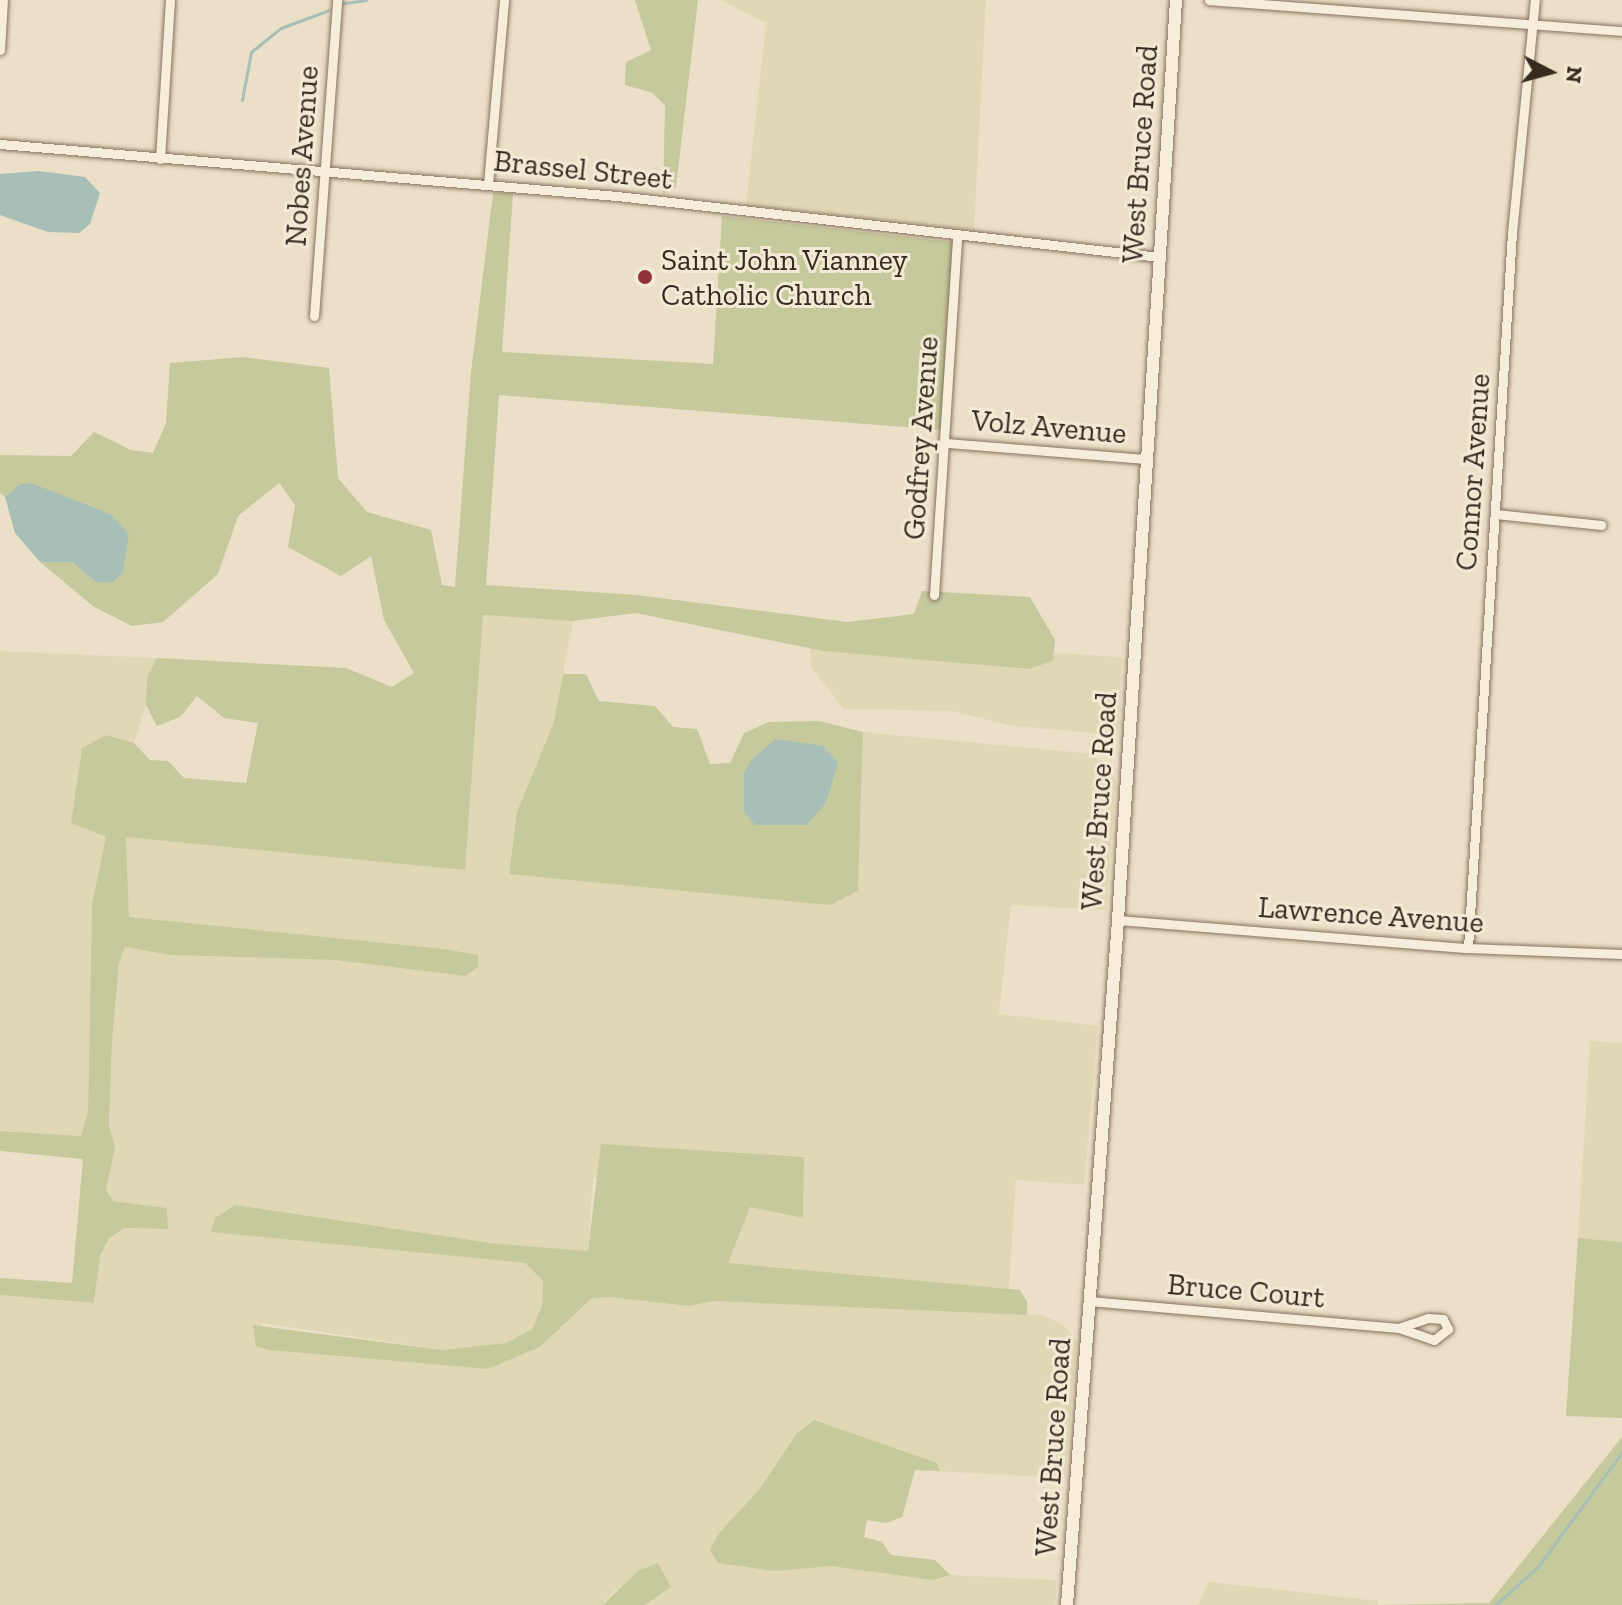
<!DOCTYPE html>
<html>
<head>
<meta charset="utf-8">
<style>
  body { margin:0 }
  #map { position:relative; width:1622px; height:1605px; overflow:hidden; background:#ebdfc7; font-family:"Zilla Slab",serif }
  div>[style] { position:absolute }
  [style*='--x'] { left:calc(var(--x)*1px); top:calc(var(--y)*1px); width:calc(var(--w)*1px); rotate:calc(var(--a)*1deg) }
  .farmland>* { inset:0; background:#e0d8b5 }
  .green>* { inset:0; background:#c5c99c }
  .water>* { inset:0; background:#a8bfb8 }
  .stream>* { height:3px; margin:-1.5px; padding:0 1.5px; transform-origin:1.5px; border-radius:1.5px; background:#a8bfb8 }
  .roads { filter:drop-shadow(0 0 2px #86725e) drop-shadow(0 0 2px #86725e) }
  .street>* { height:9px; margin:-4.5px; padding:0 4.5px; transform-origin:4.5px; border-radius:4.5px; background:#f6edda }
  .secondary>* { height:12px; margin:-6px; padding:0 6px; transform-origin:6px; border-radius:6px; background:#f6edda }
  .dots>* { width:22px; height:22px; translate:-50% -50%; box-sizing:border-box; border:4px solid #f3ead6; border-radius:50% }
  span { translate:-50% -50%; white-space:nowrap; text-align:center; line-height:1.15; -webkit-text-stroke:6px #f3ead6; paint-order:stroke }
  .street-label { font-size:30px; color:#372b20 }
  .poi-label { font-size:30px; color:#372b20 }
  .left { translate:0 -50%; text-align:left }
  .north { position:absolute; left:1510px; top:32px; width:80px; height:80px; -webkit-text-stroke:6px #f3ead6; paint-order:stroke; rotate:96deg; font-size:22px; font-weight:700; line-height:32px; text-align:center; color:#372b20 }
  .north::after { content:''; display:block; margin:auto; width:28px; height:36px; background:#372b20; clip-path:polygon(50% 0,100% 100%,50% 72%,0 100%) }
</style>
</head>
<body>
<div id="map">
  <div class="farmland">
    <div style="clip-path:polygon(721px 0,986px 0,974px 230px,746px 205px,766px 23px)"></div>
    <div style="clip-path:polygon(483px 615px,573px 621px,554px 722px,517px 812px,858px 890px,863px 732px,1094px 754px,1116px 780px,1106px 910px,1011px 905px,999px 1014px,1098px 1026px,1084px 1185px,1016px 1180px,1009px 1289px,727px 1263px,750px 1207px,803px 1218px,804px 1156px,593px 1178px,588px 1251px,491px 1243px,236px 1205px,212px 1232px,525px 1263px,543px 1281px,542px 1306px,532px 1329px,506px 1343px,442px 1350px,261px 1323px,269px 1350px,488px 1369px,540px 1347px,592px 1299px,609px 1297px,689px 1306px,713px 1301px,1042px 1315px,1062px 1324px,1077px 1341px,1065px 1478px,915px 1470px,902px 1517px,886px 1523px,867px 1520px,864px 1537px,882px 1542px,891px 1555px,935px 1560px,950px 1575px,1057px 1580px,1055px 1605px,645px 1605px,649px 1603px,616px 1589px,603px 1605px,0 1605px,0 1295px,94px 1303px,100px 1256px,109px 1238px,125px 1228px,168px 1229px,167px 1208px,113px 1201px,106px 1190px,115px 1147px,109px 1126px,112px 1043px,119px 963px,125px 946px,170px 955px,335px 960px,465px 976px,478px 967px,478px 955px,445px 949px,129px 917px,126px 836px,464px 870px)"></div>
    <div style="clip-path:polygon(810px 648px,1029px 669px,1053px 661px,1054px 653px,1122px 657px,1118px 735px,1012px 726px,952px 711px,844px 709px,811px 667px)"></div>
    <div style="clip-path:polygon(0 651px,157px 658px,147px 677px,146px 705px,134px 743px,106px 735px,82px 749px,71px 823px,106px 837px,92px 904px,88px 1112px,81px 1136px,0 1131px)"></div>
    <div style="clip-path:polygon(1590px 1041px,1622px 1043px,1622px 1242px,1578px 1238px)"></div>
    <div style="clip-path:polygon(1209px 1582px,1378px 1601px,1378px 1605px,1198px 1605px)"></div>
  </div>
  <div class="green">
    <div style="clip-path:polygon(635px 0,698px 0,676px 187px,663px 194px,665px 106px,653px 93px,625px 85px,626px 62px,651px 50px)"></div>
    <div style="clip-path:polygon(493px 193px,513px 194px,502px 352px,713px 364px,722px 216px,953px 242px,942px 430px,499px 395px,486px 585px,637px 595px,847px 622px,914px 614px,922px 591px,1030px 597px,1055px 640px,1053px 661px,1029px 669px,823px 651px,636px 613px,573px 621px,483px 615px,465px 870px,126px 837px,129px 917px,445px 949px,478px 955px,478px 967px,465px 976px,335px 960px,170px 955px,125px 947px,119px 963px,112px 1043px,109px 1126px,115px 1147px,106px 1190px,113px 1201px,167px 1208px,168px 1229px,125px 1228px,109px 1238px,100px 1256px,94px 1303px,0 1295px,0 1278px,72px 1283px,83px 1159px,0 1151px,0 1131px,81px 1136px,88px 1112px,92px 904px,106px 837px,71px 823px,82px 748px,106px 735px,134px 743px,150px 760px,168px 761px,184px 778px,246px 783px,258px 723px,224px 718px,197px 696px,180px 717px,157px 726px,146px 705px,147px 677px,157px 658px,346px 668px,392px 687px,414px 673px,384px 620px,371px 556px,341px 576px,288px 547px,295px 505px,279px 483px,238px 516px,218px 574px,163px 622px,132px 626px,94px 607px,40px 562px,72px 562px,96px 582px,20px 484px,5px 497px,0 493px,0 455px,71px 456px,94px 432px,131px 450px,153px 453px,166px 423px,170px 363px,243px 357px,329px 368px,338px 478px,367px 512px,431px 530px,442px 585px,455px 587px,471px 372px)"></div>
    <div style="clip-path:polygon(563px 674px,586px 674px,599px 701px,655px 706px,673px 727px,697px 729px,710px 764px,730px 763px,744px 733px,769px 722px,819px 721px,863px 732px,858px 891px,830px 905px,509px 874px,517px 812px,554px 722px)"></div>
    <div style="clip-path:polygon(601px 1144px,804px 1157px,803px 1218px,750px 1207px,728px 1263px,1020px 1290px,1027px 1302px,1027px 1315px,713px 1301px,689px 1306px,609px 1297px,591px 1299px,540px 1347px,488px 1369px,269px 1350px,256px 1346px,253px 1325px,442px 1350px,506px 1343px,532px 1329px,542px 1306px,543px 1281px,525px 1263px,211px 1232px,215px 1218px,235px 1205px,491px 1243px,588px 1251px)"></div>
    <div style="clip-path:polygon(1578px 1238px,1622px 1242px,1622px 1418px,1566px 1416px)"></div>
    <div style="clip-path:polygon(814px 1420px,937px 1463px,940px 1471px,915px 1470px,902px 1517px,886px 1523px,867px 1520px,864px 1537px,882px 1542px,891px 1555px,935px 1560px,950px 1575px,933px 1580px,831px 1566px,775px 1571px,718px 1563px,710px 1550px,719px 1533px,759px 1490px,797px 1433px)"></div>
    <div style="clip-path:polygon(1622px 1437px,1622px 1605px,1378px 1605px,1489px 1603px)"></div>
    <div style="clip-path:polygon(658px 1563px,671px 1587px,645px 1605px,603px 1605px,638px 1571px)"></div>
  </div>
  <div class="water">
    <div style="clip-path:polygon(39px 171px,85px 177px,100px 193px,90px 224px,79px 233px,48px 232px,0 215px,0 174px)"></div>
    <div style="clip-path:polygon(31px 483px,110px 514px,129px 534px,123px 572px,112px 583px,96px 582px,72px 562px,40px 562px,15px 533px,5px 497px,20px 484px)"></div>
    <div style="clip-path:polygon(776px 739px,823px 746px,838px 763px,826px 803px,806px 825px,755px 825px,744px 811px,744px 774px,751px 760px)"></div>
  </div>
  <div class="stream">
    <div style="--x:338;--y:4;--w:28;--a:-8"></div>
    <div style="--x:242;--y:100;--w:49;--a:-79.4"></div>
    <div style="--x:251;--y:52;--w:38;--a:-39"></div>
    <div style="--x:281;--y:28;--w:51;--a:-20.6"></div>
    <div style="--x:1495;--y:1605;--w:56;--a:-41.4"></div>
    <div style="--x:1537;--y:1568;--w:144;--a:-53.8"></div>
  </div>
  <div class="roads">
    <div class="street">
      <div style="--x:1209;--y:0;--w:414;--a:4.3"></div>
      <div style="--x:0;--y:50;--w:50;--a:-86.6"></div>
      <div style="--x:0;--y:144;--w:619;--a:4.82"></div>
      <div style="--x:617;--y:196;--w:546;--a:6.41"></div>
      <div style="--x:160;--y:159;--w:159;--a:-86.4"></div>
      <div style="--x:488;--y:184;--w:185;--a:-85"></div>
      <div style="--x:314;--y:316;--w:317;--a:-85.8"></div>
      <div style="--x:947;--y:443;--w:201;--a:4.6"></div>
      <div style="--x:1495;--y:514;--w:107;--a:5.9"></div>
      <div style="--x:934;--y:595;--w:359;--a:-86.3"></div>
      <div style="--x:1118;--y:920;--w:351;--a:4.6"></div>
      <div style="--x:1468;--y:948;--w:154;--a:2.2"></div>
      <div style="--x:1468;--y:948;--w:716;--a:-86.48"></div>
      <div style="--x:1512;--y:233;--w:234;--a:-84.4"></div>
      <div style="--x:1089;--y:1301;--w:311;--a:5"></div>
      <div style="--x:1399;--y:1328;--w:37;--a:19"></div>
      <div style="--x:1434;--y:1340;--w:18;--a:-38"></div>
      <div style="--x:1448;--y:1329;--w:11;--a:-117"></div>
      <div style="--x:1443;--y:1319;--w:15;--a:-176"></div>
      <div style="--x:1428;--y:1318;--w:31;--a:161"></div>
    </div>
    <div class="secondary">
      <div style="--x:1067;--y:1605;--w:687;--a:-85.74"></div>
      <div style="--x:1118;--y:920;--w:922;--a:-86.39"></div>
    </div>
  </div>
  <div class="dots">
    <div style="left:645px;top:277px;background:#903236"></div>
  </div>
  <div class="street-label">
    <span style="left:1140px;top:154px;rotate:-86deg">West Bruce Road</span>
    <span style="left:302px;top:156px;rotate:-86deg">Nobes Avenue</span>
    <span style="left:583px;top:170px;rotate:6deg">Brassel Street</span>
    <span style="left:1049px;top:427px;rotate:5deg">Volz Avenue</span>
    <span style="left:921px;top:438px;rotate:-86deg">Godfrey Avenue</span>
    <span style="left:1473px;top:472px;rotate:-86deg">Connor Avenue</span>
    <span style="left:1099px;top:801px;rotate:-86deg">West Bruce Road</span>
    <span style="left:1371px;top:915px;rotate:4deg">Lawrence Avenue</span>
    <span style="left:1246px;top:1291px;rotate:5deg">Bruce Court</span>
    <span style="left:1053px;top:1447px;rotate:-86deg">West Bruce Road</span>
  </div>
  <div class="poi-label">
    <span class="left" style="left:661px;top:277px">Saint John Vianney<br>Catholic Church</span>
  </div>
  <div class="north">N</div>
</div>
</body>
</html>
